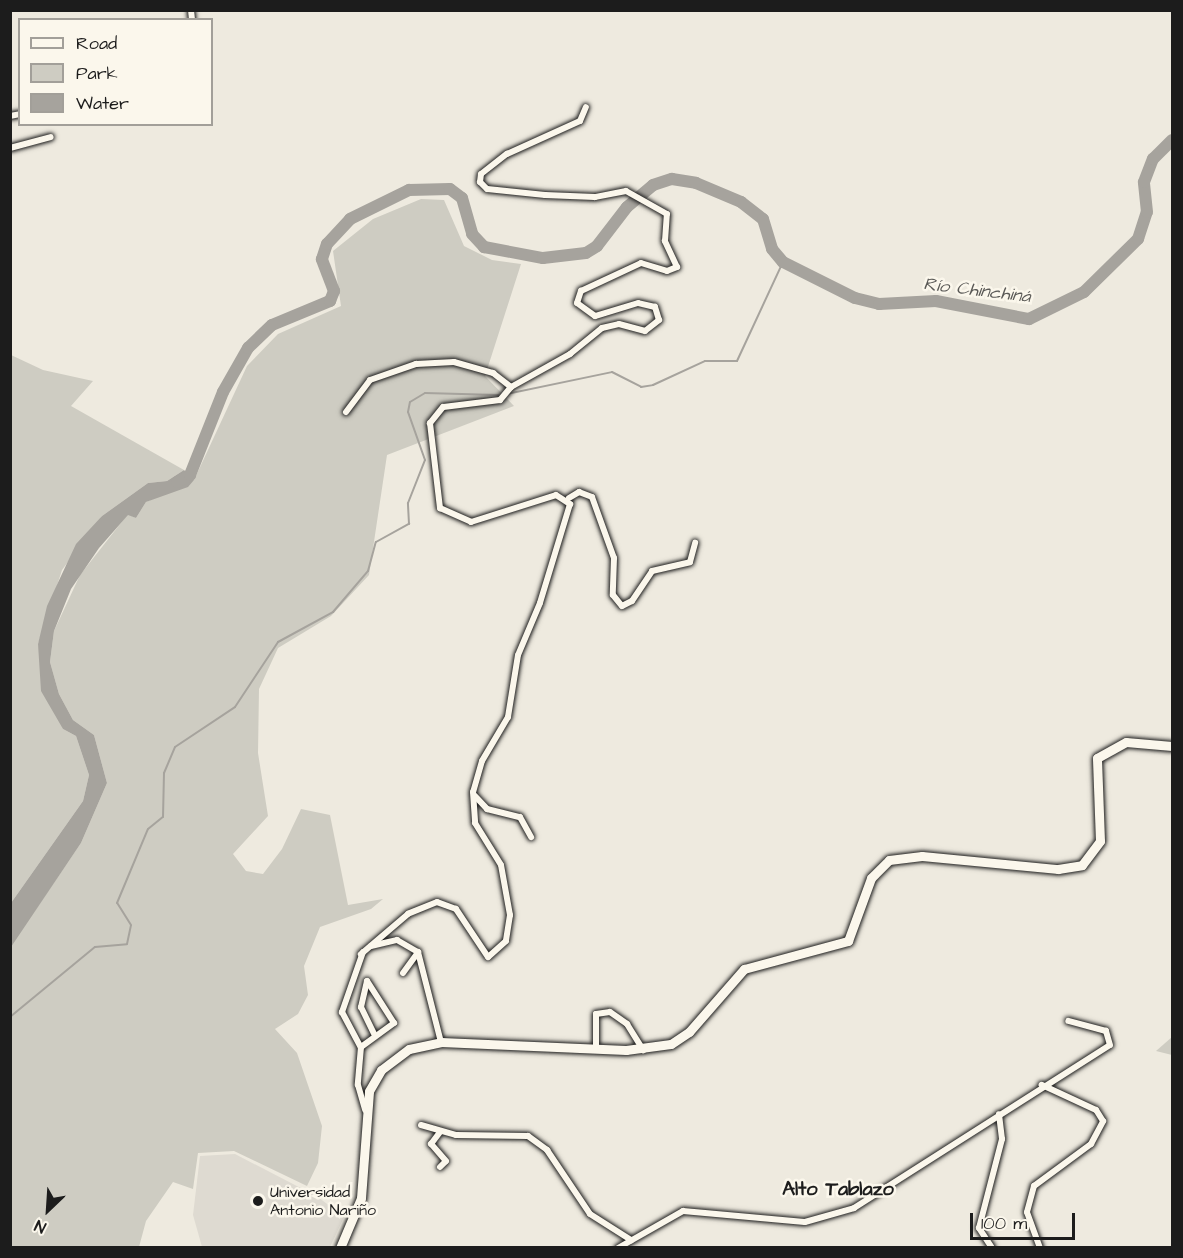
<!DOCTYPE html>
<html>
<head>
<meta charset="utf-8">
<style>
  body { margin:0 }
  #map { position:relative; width:1183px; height:1258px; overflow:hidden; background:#eeeadf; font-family:"Architects Daughter",sans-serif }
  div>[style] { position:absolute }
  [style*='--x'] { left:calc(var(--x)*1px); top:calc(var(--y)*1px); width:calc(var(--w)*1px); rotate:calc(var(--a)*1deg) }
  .built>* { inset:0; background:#dedad1 }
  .green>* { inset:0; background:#ceccc2 }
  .water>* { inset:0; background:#a6a39d }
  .stream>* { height:2px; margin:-1px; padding:0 1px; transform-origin:1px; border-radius:1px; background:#a6a39d }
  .river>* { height:12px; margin:-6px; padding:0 6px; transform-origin:6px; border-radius:6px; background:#a6a39d }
  .roads { filter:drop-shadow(0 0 2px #1c1c1c) drop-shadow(0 0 2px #1c1c1c) }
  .minor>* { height:6px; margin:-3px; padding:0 3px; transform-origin:3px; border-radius:3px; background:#fbf7ec }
  .primary>* { height:9px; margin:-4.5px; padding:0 4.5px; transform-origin:4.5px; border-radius:4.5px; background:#fbf7ec }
  .dots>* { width:16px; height:16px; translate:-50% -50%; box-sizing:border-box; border:3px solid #fbf7ec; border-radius:50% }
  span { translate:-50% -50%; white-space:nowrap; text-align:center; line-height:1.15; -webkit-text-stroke:5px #fbf7ec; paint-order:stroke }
  .poi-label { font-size:16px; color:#1c1c1c }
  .left { translate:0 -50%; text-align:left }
  .water-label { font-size:18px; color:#5a5956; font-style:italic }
  .quarter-label { font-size:20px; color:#1c1c1c; font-weight:700 }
  .frame { position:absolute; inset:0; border:12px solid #1c1c1c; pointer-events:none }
  .legend { position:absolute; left:18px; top:18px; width:195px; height:108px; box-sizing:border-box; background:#fbf7ec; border:2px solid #a29f99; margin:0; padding:8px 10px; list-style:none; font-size:18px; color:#1c1c1c }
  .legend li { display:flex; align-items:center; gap:12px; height:30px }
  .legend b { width:30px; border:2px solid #a29f99 }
  .north { position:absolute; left:18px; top:1180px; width:60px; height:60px; -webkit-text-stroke:4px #fbf7ec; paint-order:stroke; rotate:205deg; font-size:16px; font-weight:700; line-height:24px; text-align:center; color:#1c1c1c }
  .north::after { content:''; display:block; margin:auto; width:21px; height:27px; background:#1c1c1c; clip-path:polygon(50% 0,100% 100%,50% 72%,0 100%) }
  .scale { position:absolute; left:970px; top:1213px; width:105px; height:27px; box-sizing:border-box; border:3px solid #1c1c1c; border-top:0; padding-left:8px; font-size:18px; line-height:21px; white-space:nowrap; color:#1c1c1c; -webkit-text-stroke:4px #fbf7ec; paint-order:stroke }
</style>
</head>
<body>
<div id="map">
  <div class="built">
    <div style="clip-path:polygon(235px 1154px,318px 1197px,344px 1217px,330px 1247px,202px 1247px,193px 1215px,200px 1156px)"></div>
  </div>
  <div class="green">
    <div style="clip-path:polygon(421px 199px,444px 200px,464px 246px,492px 260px,521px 264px,485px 376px,514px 406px,387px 455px,369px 575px,331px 616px,278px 648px,259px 689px,258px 753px,268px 816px,233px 854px,246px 871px,263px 874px,282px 849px,301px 809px,330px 815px,348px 905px,383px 899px,371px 909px,320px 927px,304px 966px,308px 995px,298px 1014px,275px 1029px,297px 1053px,322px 1126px,318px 1163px,307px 1186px,234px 1151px,198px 1153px,193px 1189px,173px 1182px,146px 1221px,139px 1247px,11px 1247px,10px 947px,81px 843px,107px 783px,94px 735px,73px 720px,59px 694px,50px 662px,54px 631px,80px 575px,128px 514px,136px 518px,146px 502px,194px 480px,247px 366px,278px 334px,341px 306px,333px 251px,373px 219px)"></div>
    <div style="clip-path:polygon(11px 355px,43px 370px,93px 381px,71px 406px,184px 470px,167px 481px,148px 483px,102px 516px,62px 570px,38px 644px,63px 729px,76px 736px,89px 775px,83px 801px,11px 903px)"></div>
    <div style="clip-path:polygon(1172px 1037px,1172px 1055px,1156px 1051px)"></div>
  </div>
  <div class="water">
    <div style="clip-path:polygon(184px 470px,194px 480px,188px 487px,146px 502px,136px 518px,128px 515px,99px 548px,71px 589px,54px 631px,50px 662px,59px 694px,73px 720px,94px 735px,107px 783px,81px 843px,11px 947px,11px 903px,83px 801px,89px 775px,76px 736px,63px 729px,41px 691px,38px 644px,47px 606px,76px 544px,102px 516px,148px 483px,167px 481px)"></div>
  </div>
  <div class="stream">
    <div style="--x:507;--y:394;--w:107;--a:-11.8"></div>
    <div style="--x:612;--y:372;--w:33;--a:27"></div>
    <div style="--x:641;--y:387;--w:12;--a:-9"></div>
    <div style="--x:653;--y:385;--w:57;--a:-24.8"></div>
    <div style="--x:705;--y:361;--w:32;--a:0"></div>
    <div style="--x:737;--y:361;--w:109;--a:-65.1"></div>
    <div style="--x:10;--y:1017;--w:110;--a:-39.5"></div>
    <div style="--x:95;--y:947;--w:32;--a:-5"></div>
    <div style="--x:127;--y:944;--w:19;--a:-78"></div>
    <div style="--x:131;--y:925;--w:26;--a:-122"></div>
    <div style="--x:117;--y:903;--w:80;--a:-67.3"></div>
    <div style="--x:148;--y:829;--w:19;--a:-39"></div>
    <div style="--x:163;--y:817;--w:44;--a:-88.7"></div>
    <div style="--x:164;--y:773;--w:28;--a:-67"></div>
    <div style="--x:175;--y:747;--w:72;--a:-33.7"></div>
    <div style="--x:235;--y:707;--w:78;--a:-56.5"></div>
    <div style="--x:278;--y:642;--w:63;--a:-28.6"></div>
    <div style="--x:333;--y:612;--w:54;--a:-49.5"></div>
    <div style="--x:368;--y:571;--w:30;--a:-75"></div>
    <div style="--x:376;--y:542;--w:38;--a:-29"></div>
    <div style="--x:409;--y:524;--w:21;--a:-93"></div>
    <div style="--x:408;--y:503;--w:46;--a:-68.4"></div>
    <div style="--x:425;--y:460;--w:51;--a:-109.5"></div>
    <div style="--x:408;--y:412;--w:10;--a:-79"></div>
    <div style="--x:410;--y:402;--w:17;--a:-31"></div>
    <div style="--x:425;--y:393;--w:73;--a:1.6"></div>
  </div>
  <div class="river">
    <div style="--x:177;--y:482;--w:15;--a:-28"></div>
    <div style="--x:190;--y:475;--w:89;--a:-68.3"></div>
    <div style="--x:223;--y:392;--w:51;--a:-60.4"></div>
    <div style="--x:248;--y:348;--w:33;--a:-44"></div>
    <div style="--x:272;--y:325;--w:63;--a:-22.5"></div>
    <div style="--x:330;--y:301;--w:11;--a:-68"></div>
    <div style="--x:334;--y:291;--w:34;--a:-111"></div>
    <div style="--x:322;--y:259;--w:16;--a:-72"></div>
    <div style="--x:327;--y:244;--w:34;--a:-47"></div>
    <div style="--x:350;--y:219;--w:66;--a:-26.2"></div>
    <div style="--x:409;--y:190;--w:41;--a:-1.4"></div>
    <div style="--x:450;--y:189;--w:15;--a:37"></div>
    <div style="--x:462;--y:198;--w:37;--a:74"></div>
    <div style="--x:472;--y:234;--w:18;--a:47"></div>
    <div style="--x:484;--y:247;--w:60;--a:10.6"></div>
    <div style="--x:543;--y:258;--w:43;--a:-6.6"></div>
    <div style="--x:586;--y:253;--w:13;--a:-32"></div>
    <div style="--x:597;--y:246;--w:49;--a:-52.4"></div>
    <div style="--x:627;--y:207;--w:34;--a:-40"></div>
    <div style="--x:653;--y:185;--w:20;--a:-18"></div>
    <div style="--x:672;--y:179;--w:24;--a:9"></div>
    <div style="--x:696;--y:183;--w:49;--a:22.9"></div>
    <div style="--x:741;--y:202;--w:28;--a:38"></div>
    <div style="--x:763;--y:219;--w:31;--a:73"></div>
    <div style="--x:772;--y:249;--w:17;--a:50"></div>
    <div style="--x:783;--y:262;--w:80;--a:26.6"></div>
    <div style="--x:855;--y:298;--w:25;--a:14"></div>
    <div style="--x:879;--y:304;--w:57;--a:-3"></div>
    <div style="--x:936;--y:301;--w:95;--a:11"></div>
    <div style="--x:1029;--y:319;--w:61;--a:-26.1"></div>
    <div style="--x:1084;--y:292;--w:76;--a:-44.5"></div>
    <div style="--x:1138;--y:239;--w:28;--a:-72"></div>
    <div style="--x:1147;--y:212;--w:30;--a:-96"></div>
    <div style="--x:1144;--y:182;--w:25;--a:-69"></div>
    <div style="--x:1153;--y:159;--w:27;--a:-45"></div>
  </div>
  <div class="roads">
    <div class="minor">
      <div style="--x:191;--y:10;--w:10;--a:84"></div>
      <div style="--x:10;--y:116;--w:10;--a:-11"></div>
      <div style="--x:10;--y:148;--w:42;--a:-15"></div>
      <div style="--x:511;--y:387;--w:68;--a:-29.2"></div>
      <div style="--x:570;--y:354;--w:41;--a:-39.1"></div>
      <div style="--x:602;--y:328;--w:17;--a:-13"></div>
      <div style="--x:619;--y:324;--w:27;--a:15"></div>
      <div style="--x:645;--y:331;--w:18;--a:-38"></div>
      <div style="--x:659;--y:320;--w:14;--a:-107"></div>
      <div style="--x:655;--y:307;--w:17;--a:-167"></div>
      <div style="--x:638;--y:303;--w:45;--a:163.2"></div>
      <div style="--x:595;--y:316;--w:22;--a:-144"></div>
      <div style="--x:577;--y:303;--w:13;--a:-72"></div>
      <div style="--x:581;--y:291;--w:66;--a:-25"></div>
      <div style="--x:641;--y:263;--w:27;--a:17"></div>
      <div style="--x:667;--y:271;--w:11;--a:-22"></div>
      <div style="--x:677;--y:267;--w:29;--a:-115"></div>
      <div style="--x:665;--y:241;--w:27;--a:-86"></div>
      <div style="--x:667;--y:214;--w:47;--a:-150.7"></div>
      <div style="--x:626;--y:191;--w:32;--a:169"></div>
      <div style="--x:595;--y:197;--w:50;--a:-177.7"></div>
      <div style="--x:545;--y:195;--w:58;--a:-174.1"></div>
      <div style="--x:487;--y:189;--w:10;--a:-135"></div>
      <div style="--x:480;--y:182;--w:8;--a:-83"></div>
      <div style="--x:481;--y:174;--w:33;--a:-38"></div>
      <div style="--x:507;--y:154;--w:80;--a:-24.3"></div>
      <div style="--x:580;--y:121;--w:15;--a:-67"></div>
      <div style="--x:346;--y:412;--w:40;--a:-53"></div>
      <div style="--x:370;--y:380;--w:49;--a:-19.2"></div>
      <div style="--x:416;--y:364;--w:38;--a:-3"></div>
      <div style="--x:454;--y:362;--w:41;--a:15.8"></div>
      <div style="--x:493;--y:373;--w:23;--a:38"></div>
      <div style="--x:511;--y:387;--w:17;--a:130"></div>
      <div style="--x:500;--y:400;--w:57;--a:173"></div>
      <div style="--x:443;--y:407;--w:21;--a:129"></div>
      <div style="--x:430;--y:423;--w:86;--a:83.3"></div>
      <div style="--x:440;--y:508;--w:34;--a:24"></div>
      <div style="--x:471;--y:522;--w:89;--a:-17.6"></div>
      <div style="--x:556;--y:495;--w:17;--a:33"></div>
      <div style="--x:570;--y:504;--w:103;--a:106.9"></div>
      <div style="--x:540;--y:603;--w:56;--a:112.9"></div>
      <div style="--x:518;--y:655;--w:63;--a:99.2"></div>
      <div style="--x:508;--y:717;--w:51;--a:120.6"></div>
      <div style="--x:482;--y:761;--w:32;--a:106"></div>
      <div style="--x:473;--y:792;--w:31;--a:86"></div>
      <div style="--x:475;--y:823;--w:49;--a:58.2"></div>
      <div style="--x:501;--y:865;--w:51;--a:79.8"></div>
      <div style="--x:510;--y:915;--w:26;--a:99"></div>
      <div style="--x:506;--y:941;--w:24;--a:138"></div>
      <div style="--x:488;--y:957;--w:58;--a:-123.7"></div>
      <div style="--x:456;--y:909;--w:20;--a:-160"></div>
      <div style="--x:437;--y:902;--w:31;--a:158"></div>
      <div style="--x:408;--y:914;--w:62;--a:139.6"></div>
      <div style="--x:569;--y:498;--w:12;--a:-31"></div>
      <div style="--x:579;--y:492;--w:14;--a:21"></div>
      <div style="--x:592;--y:497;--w:65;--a:70.2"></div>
      <div style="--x:614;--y:558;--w:37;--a:92"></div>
      <div style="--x:613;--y:595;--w:14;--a:51"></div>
      <div style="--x:622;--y:606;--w:11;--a:-27"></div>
      <div style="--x:632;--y:601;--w:36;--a:-56"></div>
      <div style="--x:652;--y:571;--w:39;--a:-13"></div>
      <div style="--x:690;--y:562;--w:20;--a:-75"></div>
      <div style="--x:475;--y:796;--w:18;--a:47"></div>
      <div style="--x:487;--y:809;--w:34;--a:14"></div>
      <div style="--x:520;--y:817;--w:23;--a:61"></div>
      <div style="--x:371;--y:946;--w:27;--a:-13"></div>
      <div style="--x:397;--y:940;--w:24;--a:30"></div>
      <div style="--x:418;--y:952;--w:93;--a:75.7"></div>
      <div style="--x:363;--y:952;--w:64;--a:109.3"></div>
      <div style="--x:342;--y:1012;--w:40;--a:62"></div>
      <div style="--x:361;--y:1047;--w:38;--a:95"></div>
      <div style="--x:358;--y:1085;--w:26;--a:74"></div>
      <div style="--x:403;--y:973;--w:26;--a:-54"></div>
      <div style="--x:367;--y:981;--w:27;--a:103"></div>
      <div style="--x:361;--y:1007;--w:30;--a:64"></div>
      <div style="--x:361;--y:1047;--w:41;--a:-36"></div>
      <div style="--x:394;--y:1023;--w:50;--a:-122.7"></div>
      <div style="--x:596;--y:1049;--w:35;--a:-90"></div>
      <div style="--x:596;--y:1014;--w:14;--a:-8"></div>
      <div style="--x:610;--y:1012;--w:21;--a:35"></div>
      <div style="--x:627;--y:1024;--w:31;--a:58"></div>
      <div style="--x:421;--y:1125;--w:36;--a:16"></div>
      <div style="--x:456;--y:1135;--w:72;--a:0.8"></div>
      <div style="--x:528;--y:1136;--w:24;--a:36"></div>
      <div style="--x:547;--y:1150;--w:77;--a:56.1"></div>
      <div style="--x:590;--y:1214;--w:49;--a:32.4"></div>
      <div style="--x:440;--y:1167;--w:8;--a:-45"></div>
      <div style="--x:446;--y:1161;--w:23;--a:-131"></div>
      <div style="--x:431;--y:1144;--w:15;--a:-53"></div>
      <div style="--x:618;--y:1248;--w:75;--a:-29.6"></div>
      <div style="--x:683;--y:1211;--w:122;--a:5.2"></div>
      <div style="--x:805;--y:1222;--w:51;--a:-15.9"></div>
      <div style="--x:854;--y:1208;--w:303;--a:-32.5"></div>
      <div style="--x:1110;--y:1045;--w:15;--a:-106"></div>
      <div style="--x:1106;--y:1031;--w:39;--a:-165"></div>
      <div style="--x:992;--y:1248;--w:24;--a:-123"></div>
      <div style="--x:979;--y:1228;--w:92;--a:-75.5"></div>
      <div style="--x:1002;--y:1139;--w:25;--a:-97"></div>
      <div style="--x:1040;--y:1248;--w:38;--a:-110"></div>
      <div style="--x:1027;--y:1212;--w:27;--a:-75"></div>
      <div style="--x:1034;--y:1186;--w:71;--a:-36.4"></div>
      <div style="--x:1091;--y:1144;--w:26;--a:-62"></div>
      <div style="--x:1103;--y:1121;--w:13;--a:-122"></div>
      <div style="--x:1096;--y:1110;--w:60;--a:-155.2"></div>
    </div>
    <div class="primary">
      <div style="--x:340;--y:1248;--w:54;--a:-67.2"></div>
      <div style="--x:361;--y:1198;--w:107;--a:-85.7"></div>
      <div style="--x:369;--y:1091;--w:24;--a:-60"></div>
      <div style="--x:381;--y:1070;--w:35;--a:-37"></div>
      <div style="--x:409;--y:1049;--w:33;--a:-12"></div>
      <div style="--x:441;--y:1042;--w:185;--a:2.5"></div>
      <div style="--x:626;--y:1050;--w:45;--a:-7.6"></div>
      <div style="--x:671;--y:1044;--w:22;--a:-34"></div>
      <div style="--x:689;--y:1032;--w:84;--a:-48.9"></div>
      <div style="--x:744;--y:969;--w:108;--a:-15.1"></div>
      <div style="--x:848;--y:941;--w:67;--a:-69.9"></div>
      <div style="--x:871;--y:878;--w:25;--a:-45"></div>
      <div style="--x:889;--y:860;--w:33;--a:-7"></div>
      <div style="--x:922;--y:856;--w:137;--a:5.5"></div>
      <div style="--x:1058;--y:869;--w:24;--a:-9"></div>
      <div style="--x:1082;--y:865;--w:30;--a:-53"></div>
      <div style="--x:1100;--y:841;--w:83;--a:-92.1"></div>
      <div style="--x:1097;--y:758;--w:33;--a:-29"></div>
      <div style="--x:1126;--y:742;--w:46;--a:5"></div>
    </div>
  </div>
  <div class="dots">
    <div style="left:258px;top:1201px;background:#1c1c1c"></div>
  </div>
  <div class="poi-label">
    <span class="left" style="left:270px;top:1201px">Universidad<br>Antonio Nariño</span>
  </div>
  <div class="water-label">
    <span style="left:977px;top:291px;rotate:7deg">Río Chinchiná</span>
  </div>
  <div class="quarter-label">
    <span style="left:838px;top:1189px">Alto Tablazo</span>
  </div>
  <div class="frame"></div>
  <ul class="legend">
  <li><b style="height:8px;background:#fbf7ec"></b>Road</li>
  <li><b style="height:16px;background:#ceccc2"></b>Park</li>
  <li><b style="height:16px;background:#a6a39d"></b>Water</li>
  </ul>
  <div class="north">N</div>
  <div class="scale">100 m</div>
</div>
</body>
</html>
